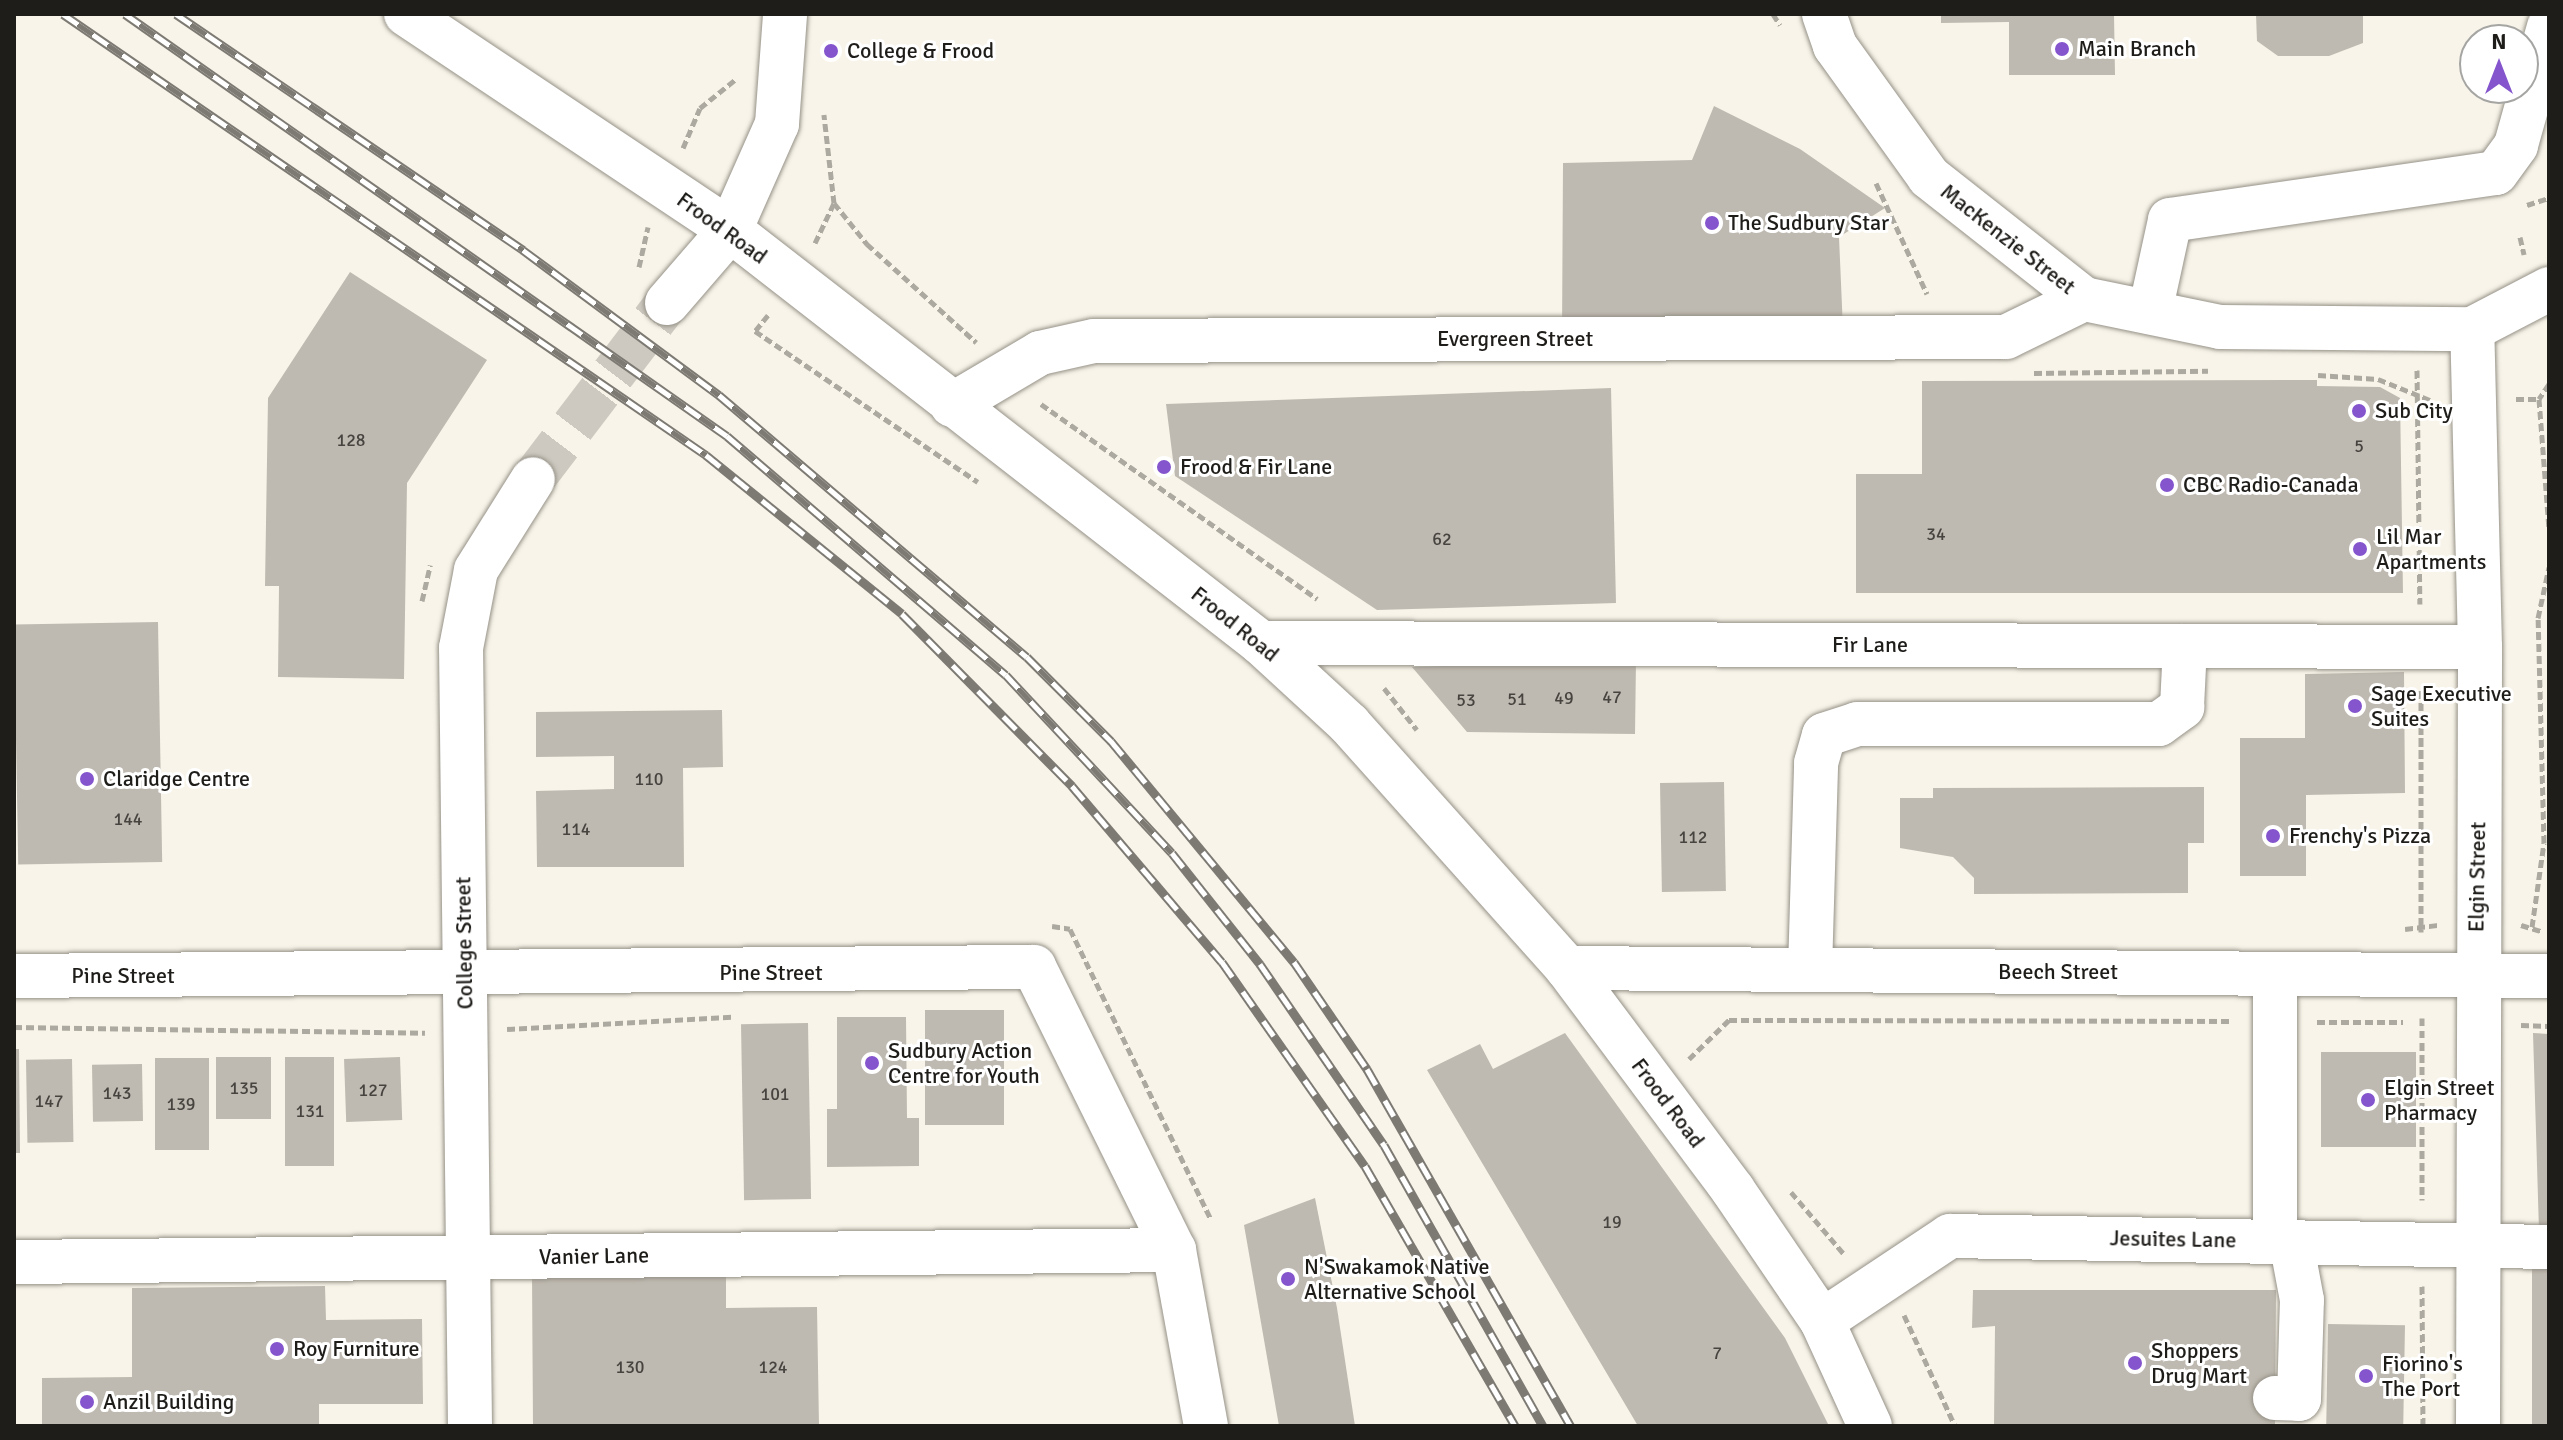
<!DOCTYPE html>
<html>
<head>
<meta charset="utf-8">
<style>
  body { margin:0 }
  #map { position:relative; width:2563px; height:1440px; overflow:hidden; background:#f8f4e9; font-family:Signika,sans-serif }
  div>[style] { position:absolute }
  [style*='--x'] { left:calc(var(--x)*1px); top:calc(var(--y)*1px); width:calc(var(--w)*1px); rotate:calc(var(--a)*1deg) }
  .building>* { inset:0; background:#bfbab1; transform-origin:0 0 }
  .minor-tunnel>* { height:44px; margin-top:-22px; transform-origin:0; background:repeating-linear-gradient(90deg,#cdc9c0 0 44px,transparent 0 66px) }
  .path>* { height:5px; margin-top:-2.5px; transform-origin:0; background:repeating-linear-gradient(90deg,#aca9a0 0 8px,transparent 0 12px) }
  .roads { filter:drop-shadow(0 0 2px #959187) drop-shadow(0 0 2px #959187) }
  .minor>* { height:44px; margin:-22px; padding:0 22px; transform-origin:22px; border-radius:22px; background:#fff }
  .major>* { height:44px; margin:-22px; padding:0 22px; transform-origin:22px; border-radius:22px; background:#fff }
  .rail>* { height:9px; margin-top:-4.5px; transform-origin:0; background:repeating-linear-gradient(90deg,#fff 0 18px,#7d7a74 0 36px); box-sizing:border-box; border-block:2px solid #7d7a74 }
  .dots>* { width:22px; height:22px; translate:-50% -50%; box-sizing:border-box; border:4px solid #fff; border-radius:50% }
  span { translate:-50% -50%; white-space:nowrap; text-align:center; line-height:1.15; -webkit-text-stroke:6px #fff; paint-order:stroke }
  .number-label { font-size:18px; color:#474440 }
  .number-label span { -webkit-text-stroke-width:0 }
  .poi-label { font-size:22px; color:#1f1d1a }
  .left { translate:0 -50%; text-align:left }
  .street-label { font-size:22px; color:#1f1d1a }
  .frame { position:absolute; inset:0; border:16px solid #1f1d1a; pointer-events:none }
  .north { position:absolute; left:2459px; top:24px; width:80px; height:80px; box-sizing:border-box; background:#fff; border:2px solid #a5a5a3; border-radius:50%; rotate:0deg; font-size:22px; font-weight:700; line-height:32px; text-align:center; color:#1f1d1a }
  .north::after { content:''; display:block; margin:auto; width:28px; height:36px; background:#8455cd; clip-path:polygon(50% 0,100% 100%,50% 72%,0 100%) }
</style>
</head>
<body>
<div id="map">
  <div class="building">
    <div style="clip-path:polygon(1941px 14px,2114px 14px,2115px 75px,2009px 75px,2009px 22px,1941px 23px)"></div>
    <div style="clip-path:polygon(2256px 14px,2363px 14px,2363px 43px,2329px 56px,2278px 56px,2257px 41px)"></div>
    <div style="clip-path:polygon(1714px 106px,1800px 149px,1885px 208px,1839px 237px,1843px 329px,1562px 336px,1563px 163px,1692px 160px)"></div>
    <div style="clip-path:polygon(350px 272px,487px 360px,407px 483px,404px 679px,278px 677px,279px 586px,265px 586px,268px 398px)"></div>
    <div style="clip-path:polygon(2317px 380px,2317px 386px,2380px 387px,2400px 398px,2403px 593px,1856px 593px,1856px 474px,1922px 474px,1922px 381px)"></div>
    <div style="clip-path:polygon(1611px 388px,1616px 603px,1377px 610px,1175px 476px,1166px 404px)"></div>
    <div style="left:158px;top:622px;width:240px;height:144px;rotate:89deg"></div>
    <div style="clip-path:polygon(1636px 660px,1635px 734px,1467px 732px,1412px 667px)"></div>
    <div style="clip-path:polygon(2404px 672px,2405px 793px,2306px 795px,2306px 876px,2240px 876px,2240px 738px,2305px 738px,2305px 674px)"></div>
    <div style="clip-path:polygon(722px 710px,723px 767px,683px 768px,684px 867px,537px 867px,536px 791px,614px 789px,614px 756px,536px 757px,536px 712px)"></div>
    <div style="left:1724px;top:782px;width:109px;height:64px;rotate:89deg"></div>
    <div style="clip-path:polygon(2204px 787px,2204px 843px,2188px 843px,2188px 893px,1974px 894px,1974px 878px,1953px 857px,1900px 848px,1900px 798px,1933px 798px,1933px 788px)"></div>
    <div style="left:925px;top:1010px;width:79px;height:115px"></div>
    <div style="clip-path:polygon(837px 1017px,906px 1017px,907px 1118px,919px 1118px,919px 1166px,827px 1167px,827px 1109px,837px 1109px)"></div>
    <div style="left:808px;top:1023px;width:176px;height:67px;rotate:89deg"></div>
    <div style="clip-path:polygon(1565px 1033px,1785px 1338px,1829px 1426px,1638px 1426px,1427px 1070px,1480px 1044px,1493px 1069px)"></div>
    <div style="clip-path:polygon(2533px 1033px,2549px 1034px,2549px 1232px,2539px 1231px)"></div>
    <div style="clip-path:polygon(14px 1049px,19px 1049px,20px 1153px,14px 1153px)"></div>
    <div style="left:2321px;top:1052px;width:95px;height:95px"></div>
    <div style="left:216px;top:1057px;width:55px;height:62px"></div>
    <div style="left:285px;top:1057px;width:49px;height:109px"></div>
    <div style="left:400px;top:1057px;width:63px;height:56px;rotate:88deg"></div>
    <div style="left:155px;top:1058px;width:54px;height:92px"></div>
    <div style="left:72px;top:1059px;width:83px;height:46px;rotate:89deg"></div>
    <div style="left:142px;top:1064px;width:57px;height:50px;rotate:89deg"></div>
    <div style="clip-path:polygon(1315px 1198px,1337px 1308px,1355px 1426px,1279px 1426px,1244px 1225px)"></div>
    <div style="left:2532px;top:1260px;width:17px;height:166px"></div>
    <div style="clip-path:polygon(726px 1274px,726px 1308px,817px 1307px,819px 1426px,533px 1426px,532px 1275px)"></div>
    <div style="clip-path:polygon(325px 1286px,326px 1320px,422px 1319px,423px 1404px,319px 1404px,319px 1426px,42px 1426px,42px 1378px,132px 1377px,132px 1288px)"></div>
    <div style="clip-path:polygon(1973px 1290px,2276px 1290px,2275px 1426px,1994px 1426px,1995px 1326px,1972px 1328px)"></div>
    <div style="left:2328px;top:1324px;width:77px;height:102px;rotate:1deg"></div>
  </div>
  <div class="minor-tunnel">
    <div style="--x:533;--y:479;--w:221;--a:-52.7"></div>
  </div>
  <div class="path">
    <div style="--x:1773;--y:14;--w:13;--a:58"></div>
    <div style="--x:683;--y:148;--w:43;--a:-67"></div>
    <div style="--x:700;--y:108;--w:46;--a:-38.9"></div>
    <div style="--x:1876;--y:183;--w:122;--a:65.3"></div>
    <div style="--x:834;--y:203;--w:53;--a:51.2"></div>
    <div style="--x:867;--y:244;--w:147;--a:42"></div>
    <div style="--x:2527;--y:205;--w:23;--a:-18"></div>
    <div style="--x:2520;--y:237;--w:18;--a:77"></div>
    <div style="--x:815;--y:243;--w:44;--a:-64.6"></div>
    <div style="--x:834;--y:203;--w:89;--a:-96.5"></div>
    <div style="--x:639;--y:267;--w:41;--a:-77.3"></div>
    <div style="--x:768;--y:315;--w:21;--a:129"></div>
    <div style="--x:755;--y:331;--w:269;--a:34.1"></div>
    <div style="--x:2417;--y:370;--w:234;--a:89.3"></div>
    <div style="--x:2034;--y:373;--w:174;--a:-0.7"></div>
    <div style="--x:2318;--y:375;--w:60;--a:3.8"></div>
    <div style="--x:2378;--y:379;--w:56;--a:22"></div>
    <div style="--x:2549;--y:384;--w:18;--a:124"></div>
    <div style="--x:2539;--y:399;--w:129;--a:85.6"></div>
    <div style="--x:2516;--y:399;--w:23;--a:0"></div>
    <div style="--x:1041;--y:404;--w:338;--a:35.2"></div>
    <div style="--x:422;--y:601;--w:37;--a:-77"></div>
    <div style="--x:1384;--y:688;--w:53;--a:51.8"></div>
    <div style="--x:2421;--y:690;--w:242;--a:90"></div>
    <div style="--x:2521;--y:925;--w:21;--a:17"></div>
    <div style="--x:1052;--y:926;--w:18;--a:9"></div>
    <div style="--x:1070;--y:929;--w:323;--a:64.1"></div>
    <div style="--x:2532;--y:927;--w:85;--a:-81.9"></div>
    <div style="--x:2544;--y:843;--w:225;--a:-91.5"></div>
    <div style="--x:2538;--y:618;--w:52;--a:-77.8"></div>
    <div style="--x:2405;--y:929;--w:34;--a:-7"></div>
    <div style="--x:2422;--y:1018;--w:182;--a:90"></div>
    <div style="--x:2317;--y:1022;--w:86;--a:0"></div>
    <div style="--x:2521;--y:1025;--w:28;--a:2"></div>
    <div style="--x:14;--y:1027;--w:411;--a:0.8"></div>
    <div style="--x:507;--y:1029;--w:225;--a:-3.1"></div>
    <div style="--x:1689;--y:1059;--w:56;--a:-44.3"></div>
    <div style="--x:1729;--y:1020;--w:502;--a:0.11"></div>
    <div style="--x:1791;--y:1192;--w:82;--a:49.5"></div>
    <div style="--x:2422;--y:1286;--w:140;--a:89.6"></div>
    <div style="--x:1904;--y:1315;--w:122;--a:65.3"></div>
  </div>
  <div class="roads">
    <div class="minor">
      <div style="--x:406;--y:14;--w:389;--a:33.7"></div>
      <div style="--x:730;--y:230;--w:673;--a:37.87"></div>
      <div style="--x:1261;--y:643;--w:120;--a:42.6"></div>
      <div style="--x:1349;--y:724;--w:327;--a:48.2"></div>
      <div style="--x:1567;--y:968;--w:277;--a:53.2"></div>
      <div style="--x:1733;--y:1190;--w:158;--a:55.8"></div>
      <div style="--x:1822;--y:1321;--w:115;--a:65.4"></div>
      <div style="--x:1824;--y:14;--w:34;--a:71"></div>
      <div style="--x:1835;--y:46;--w:161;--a:54.3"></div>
      <div style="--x:1929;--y:177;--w:197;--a:38.2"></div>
      <div style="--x:2084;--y:299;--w:139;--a:11.6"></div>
      <div style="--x:2220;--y:327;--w:252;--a:0.5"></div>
      <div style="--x:667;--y:303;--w:96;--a:-49.2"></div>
      <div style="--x:730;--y:230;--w:116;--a:-66.1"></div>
      <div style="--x:777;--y:124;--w:110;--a:-85.8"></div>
      <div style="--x:2150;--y:312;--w:94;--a:-77.7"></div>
      <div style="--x:2170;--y:220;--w:329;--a:-8.2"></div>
      <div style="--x:2496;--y:173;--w:34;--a:-54"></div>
      <div style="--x:2516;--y:145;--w:123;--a:-74.4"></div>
      <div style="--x:952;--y:405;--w:102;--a:-30.6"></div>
      <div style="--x:1040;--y:353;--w:55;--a:-12.5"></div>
      <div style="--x:1094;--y:341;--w:912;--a:-0.25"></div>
      <div style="--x:2006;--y:337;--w:87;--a:-26"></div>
      <div style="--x:1261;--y:643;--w:1219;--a:0.19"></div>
      <div style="--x:1567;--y:968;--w:982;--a:0.47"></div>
      <div style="--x:1810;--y:970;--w:207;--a:-88.3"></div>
      <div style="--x:1816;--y:763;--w:29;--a:-74"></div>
      <div style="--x:1824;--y:735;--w:35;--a:-18"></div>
      <div style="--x:1857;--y:724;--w:302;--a:0"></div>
      <div style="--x:2159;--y:724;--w:29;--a:-36"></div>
      <div style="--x:2182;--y:707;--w:61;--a:-87.2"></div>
      <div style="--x:2275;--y:974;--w:267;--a:90"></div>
      <div style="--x:14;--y:976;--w:1020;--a:-0.51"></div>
      <div style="--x:1034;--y:967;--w:316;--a:63.7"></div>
      <div style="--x:1174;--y:1250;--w:179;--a:79.7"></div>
      <div style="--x:14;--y:1262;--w:1160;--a:-0.59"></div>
      <div style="--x:1822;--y:1321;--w:154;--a:-33.6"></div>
      <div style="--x:1950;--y:1236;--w:599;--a:1.05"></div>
      <div style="--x:2275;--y:1398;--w:24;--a:2"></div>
      <div style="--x:2299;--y:1399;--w:99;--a:-88.3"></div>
      <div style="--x:2302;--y:1300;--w:60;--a:-100.6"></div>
      <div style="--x:470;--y:1426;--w:778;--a:-90.66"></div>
      <div style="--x:461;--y:648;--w:79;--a:-79.1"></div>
      <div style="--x:476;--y:570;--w:107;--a:-57.9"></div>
    </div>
    <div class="major">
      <div style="--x:2478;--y:1426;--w:779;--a:-89.85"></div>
      <div style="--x:2480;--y:647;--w:318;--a:-91.4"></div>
      <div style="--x:2472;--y:329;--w:87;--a:-27.5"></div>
    </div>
  </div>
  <div class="rail">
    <div style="--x:63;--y:14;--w:780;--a:34.44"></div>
    <div style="--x:706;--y:455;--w:252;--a:39"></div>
    <div style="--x:902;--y:614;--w:242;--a:45.3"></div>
    <div style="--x:1072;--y:786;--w:231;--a:49.6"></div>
    <div style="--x:1222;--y:962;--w:249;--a:55"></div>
    <div style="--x:1365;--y:1166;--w:300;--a:60"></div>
    <div style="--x:125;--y:14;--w:735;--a:35.03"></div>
    <div style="--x:727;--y:436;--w:367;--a:40.6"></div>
    <div style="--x:1006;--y:675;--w:243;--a:47"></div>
    <div style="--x:1172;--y:853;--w:142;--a:51.6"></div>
    <div style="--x:1260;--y:964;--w:219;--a:55.6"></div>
    <div style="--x:1384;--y:1145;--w:323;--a:60.5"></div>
    <div style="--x:176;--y:14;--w:420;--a:34.2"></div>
    <div style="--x:523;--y:250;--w:244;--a:36.5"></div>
    <div style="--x:719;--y:395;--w:404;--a:40.4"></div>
    <div style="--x:1027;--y:657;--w:119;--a:45"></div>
    <div style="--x:1111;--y:741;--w:287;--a:50.4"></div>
    <div style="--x:1294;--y:962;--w:130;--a:55.7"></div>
    <div style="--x:1367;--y:1069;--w:411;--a:60.3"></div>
  </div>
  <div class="dots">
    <div style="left:2062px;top:49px;background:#8455cd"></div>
    <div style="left:831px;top:51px;background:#8455cd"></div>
    <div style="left:1712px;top:223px;background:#8455cd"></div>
    <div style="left:2359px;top:411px;background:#8455cd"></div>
    <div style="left:1164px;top:467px;background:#8455cd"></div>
    <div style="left:2167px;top:485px;background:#8455cd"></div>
    <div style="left:2360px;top:549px;background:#8455cd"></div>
    <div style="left:2355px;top:706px;background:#8455cd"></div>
    <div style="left:87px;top:779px;background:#8455cd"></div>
    <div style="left:2273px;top:836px;background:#8455cd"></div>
    <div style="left:872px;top:1063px;background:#8455cd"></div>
    <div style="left:2368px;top:1100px;background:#8455cd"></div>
    <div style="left:1288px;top:1279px;background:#8455cd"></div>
    <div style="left:277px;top:1349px;background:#8455cd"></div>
    <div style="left:2135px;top:1363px;background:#8455cd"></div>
    <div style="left:2366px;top:1376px;background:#8455cd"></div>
    <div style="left:87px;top:1402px;background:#8455cd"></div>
  </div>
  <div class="number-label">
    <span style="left:351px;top:440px">128</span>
    <span style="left:2359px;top:446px">5</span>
    <span style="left:1936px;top:534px">34</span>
    <span style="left:1442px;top:539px">62</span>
    <span style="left:1612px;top:697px">47</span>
    <span style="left:1564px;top:698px">49</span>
    <span style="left:1517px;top:699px">51</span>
    <span style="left:1466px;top:700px">53</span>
    <span style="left:649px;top:779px">110</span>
    <span style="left:128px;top:819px">144</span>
    <span style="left:576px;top:829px">114</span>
    <span style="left:1693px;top:837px">112</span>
    <span style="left:244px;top:1088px">135</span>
    <span style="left:373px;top:1090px">127</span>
    <span style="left:117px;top:1093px">143</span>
    <span style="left:775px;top:1094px">101</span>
    <span style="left:49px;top:1101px">147</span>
    <span style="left:181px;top:1104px">139</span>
    <span style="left:310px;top:1111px">131</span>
    <span style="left:1612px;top:1222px">19</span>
    <span style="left:1717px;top:1353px">7</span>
    <span style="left:630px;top:1367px">130</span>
    <span style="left:773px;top:1367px">124</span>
  </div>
  <div class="poi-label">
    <span class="left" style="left:2078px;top:49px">Main Branch</span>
    <span class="left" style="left:847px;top:51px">College &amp; Frood</span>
    <span class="left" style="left:1728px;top:223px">The Sudbury Star</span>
    <span class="left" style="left:2375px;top:411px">Sub City</span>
    <span class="left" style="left:1180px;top:467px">Frood &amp; Fir Lane</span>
    <span class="left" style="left:2183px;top:485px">CBC Radio-Canada</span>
    <span class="left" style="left:2376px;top:549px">Lil Mar<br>Apartments</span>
    <span class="left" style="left:2371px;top:706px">Sage Executive<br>Suites</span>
    <span class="left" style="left:103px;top:779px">Claridge Centre</span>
    <span class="left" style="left:2289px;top:836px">Frenchy's Pizza</span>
    <span class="left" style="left:888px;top:1063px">Sudbury Action<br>Centre for Youth</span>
    <span class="left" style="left:2384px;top:1100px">Elgin Street<br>Pharmacy</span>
    <span class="left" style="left:1304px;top:1279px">N'Swakamok Native<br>Alternative School</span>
    <span class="left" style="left:293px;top:1349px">Roy Furniture</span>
    <span class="left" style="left:2151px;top:1363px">Shoppers<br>Drug Mart</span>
    <span class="left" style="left:2382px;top:1376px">Fiorino's<br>The Port</span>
    <span class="left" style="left:103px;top:1402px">Anzil Building</span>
  </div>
  <div class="street-label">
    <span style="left:722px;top:228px;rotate:36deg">Frood Road</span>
    <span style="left:2008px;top:239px;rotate:38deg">MacKenzie Street</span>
    <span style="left:1515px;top:339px">Evergreen Street</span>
    <span style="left:1235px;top:624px;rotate:39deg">Frood Road</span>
    <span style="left:1870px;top:645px">Fir Lane</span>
    <span style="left:2477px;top:877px;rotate:-89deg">Elgin Street</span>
    <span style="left:464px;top:943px;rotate:-91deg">College Street</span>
    <span style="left:2058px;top:972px">Beech Street</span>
    <span style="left:771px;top:973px">Pine Street</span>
    <span style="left:123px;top:976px">Pine Street</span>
    <span style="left:1668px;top:1103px;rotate:53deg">Frood Road</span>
    <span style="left:2173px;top:1239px;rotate:1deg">Jesuites Lane</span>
    <span style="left:594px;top:1256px;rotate:-1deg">Vanier Lane</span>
  </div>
  <div class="frame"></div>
  <div class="north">N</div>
</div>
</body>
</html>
